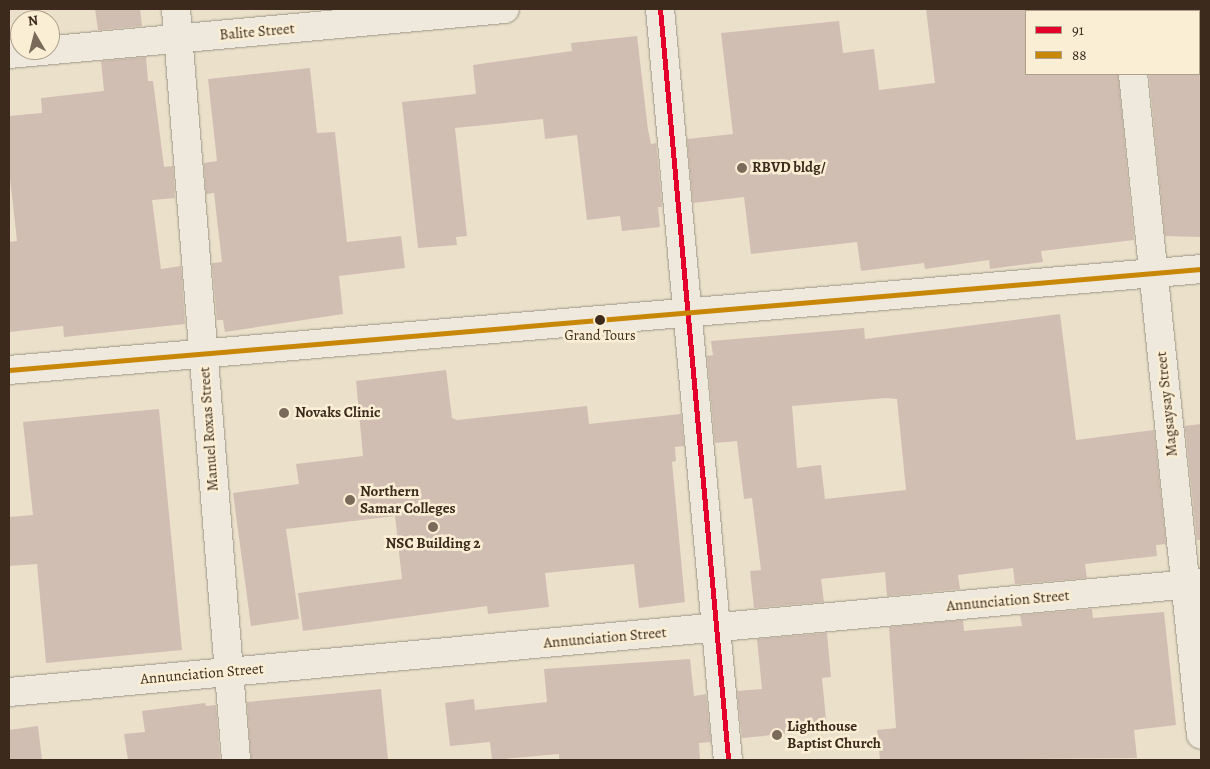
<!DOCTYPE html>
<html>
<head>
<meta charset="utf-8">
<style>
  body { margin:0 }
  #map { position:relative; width:1210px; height:769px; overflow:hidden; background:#ebe0ca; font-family:Alegreya,serif }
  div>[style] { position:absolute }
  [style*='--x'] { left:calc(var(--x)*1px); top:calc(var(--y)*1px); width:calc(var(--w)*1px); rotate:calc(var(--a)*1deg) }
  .building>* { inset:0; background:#d1beb2 }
  .roads { filter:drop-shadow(0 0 1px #9d9587) drop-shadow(0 0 1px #9d9587) }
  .minor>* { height:28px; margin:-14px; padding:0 14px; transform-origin:14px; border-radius:14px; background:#eee8dd }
  .secondary>* { height:28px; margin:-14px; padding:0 14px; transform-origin:14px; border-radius:14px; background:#eee8dd }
  .bus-1>* { height:5px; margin:-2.5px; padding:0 2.5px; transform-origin:2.5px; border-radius:2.5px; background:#e4002b }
  .bus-2>* { height:5px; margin:-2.5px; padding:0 2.5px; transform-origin:2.5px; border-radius:2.5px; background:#c88707 }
  .dots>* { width:14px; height:14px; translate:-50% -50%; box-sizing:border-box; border:2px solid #faeed4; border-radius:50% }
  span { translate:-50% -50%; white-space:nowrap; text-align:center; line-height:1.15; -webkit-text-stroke:5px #faeed4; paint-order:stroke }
  .bus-label { font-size:14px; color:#3c2b1c }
  .street-label { font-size:15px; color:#3c2b1c }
  .poi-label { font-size:15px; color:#3c2b1c; font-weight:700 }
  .left { translate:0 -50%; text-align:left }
  .frame { position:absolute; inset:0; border:10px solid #3c2b1c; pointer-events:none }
  .legend { position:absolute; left:1025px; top:10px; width:175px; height:65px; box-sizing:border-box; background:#faeed4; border:1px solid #aea08a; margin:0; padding:6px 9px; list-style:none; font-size:15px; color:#3c2b1c }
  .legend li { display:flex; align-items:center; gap:10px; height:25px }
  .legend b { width:25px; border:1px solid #aea08a }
  .north { position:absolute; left:10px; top:10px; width:50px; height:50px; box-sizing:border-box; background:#faeed4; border:1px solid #aea08a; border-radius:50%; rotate:352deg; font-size:14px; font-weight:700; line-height:20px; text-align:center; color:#3c2b1c }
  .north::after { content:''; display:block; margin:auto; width:18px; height:22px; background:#796a59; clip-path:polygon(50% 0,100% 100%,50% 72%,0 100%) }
</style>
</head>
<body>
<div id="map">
  <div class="building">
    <div style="clip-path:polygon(95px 9px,140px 9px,142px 26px,98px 30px)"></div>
    <div style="clip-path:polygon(926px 9px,1026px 9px,1026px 74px,1118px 74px,1134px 240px,1041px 251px,1043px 262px,990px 269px,989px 260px,925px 269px,924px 263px,861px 271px,857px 242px,751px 254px,744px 197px,693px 203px,687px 139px,733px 134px,721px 33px,839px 21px,843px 53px,874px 49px,879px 90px,935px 83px)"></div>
    <div style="clip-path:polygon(637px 36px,648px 130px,651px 144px,656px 143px,662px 207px,658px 207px,660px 227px,622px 231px,620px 216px,587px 220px,577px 135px,545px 139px,543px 119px,455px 128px,467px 236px,456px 237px,457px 245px,418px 248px,402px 102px,476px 94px,473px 65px,572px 51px,571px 43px)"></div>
    <div style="clip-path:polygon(146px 57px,148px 81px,153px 81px,164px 167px,173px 166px,175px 198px,152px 200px,161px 269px,181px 266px,185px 324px,64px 337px,63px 326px,9px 332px,9px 242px,17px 241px,9px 169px,9px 116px,42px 113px,41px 98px,104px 91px,101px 61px)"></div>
    <div style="clip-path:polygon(310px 68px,317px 133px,335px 132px,347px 242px,401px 236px,405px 268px,339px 276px,343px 314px,225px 332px,223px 320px,217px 320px,212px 263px,222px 262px,214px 193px,206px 194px,204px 163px,217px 161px,208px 79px)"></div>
    <div style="clip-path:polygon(1149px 74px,1201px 74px,1201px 237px,1165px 236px)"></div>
    <div style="clip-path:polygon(evenodd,1060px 314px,1076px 440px,1154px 430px,1166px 544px,1156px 545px,1157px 556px,1085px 564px,1087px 578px,1015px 584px,1013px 568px,958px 575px,960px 589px,887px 596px,885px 572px,821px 579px,824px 602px,754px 608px,750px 571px,761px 570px,752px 498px,744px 499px,737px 441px,715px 443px,707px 356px,713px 355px,711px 341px,864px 328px,865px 339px,1060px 314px,886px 398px,897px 399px,906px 490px,825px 499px,821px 465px,797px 468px,792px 406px,886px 398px)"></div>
    <div style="clip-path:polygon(446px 370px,452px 418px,457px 420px,587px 406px,589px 424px,681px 414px,684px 446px,675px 447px,676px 461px,672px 462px,685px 602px,639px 608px,634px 564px,545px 573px,549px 607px,488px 614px,487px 606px,303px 631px,298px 593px,402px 579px,395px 516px,286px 529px,299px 619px,251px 626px,233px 493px,299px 484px,296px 464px,363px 456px,356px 381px)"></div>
    <div style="clip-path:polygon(159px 409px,182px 650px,46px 663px,37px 564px,9px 566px,9px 517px,33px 515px,23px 422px)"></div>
    <div style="clip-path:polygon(1201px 424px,1201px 540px,1197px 540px,1185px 426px)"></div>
    <div style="clip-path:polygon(1092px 609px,1093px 618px,1164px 612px,1176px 725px,1134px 730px,1137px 758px,880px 760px,877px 730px,896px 728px,889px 627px,963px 620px,964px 631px,1022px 626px,1020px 615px)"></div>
    <div style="clip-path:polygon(827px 633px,831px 677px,822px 678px,827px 730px,742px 738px,737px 691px,762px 689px,757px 639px)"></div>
    <div style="clip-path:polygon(690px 659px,694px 696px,706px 694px,711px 742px,699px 743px,700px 760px,559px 760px,559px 754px,492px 760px,490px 742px,450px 746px,445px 703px,474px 699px,475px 710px,547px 702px,544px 669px)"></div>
    <div style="clip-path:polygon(381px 689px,388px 760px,251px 760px,247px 702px)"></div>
    <div style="clip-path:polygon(205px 703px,206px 706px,216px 705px,220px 760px,128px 760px,124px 734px,145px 732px,142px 711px)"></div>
    <div style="clip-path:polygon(38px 726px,42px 760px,9px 760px,9px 730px)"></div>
  </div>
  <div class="roads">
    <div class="minor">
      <div style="--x:176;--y:9;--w:753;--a:85.43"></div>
      <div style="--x:660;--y:9;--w:754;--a:84.83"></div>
      <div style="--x:1127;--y:9;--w:2;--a:63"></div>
      <div style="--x:9;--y:54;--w:498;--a:-5.2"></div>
      <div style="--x:1133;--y:74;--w:664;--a:84.13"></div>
      <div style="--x:9;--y:692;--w:1197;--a:-5.22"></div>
    </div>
    <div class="secondary">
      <div style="--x:9;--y:370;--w:1196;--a:-4.84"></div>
    </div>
  </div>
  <div class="bus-1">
    <div style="--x:660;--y:9;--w:752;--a:84.81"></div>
  </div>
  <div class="bus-2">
    <div style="--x:9;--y:370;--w:1196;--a:-4.84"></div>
  </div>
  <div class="dots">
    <div style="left:742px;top:168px;background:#796a59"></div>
    <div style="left:600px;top:320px;background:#3c2b1c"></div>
    <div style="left:284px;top:413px;background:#796a59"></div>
    <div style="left:350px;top:500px;background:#796a59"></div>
    <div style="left:433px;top:527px;background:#796a59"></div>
    <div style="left:777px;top:735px;background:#796a59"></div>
  </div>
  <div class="bus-label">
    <span style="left:600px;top:336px">Grand Tours</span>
  </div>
  <div class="street-label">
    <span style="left:257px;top:32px;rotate:-5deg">Balite Street</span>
    <span style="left:1167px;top:404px;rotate:-96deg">Magsaysay Street</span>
    <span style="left:209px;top:429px;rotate:-94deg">Manuel Roxas Street</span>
    <span style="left:1008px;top:601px;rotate:-5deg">Annunciation Street</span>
    <span style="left:605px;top:638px;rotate:-5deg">Annunciation Street</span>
    <span style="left:202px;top:674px;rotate:-5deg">Annunciation Street</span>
  </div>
  <div class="poi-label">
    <span class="left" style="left:752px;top:168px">RBVD bldg/</span>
    <span class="left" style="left:295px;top:413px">Novaks Clinic</span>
    <span class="left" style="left:360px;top:500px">Northern<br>Samar Colleges</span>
    <span style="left:433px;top:544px">NSC Building 2</span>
    <span class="left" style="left:787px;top:735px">Lighthouse<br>Baptist Church</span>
  </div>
  <div class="frame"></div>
  <ul class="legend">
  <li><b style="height:6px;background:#e4002b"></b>91</li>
  <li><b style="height:6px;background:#c88707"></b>88</li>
  </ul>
  <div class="north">N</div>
</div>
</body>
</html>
